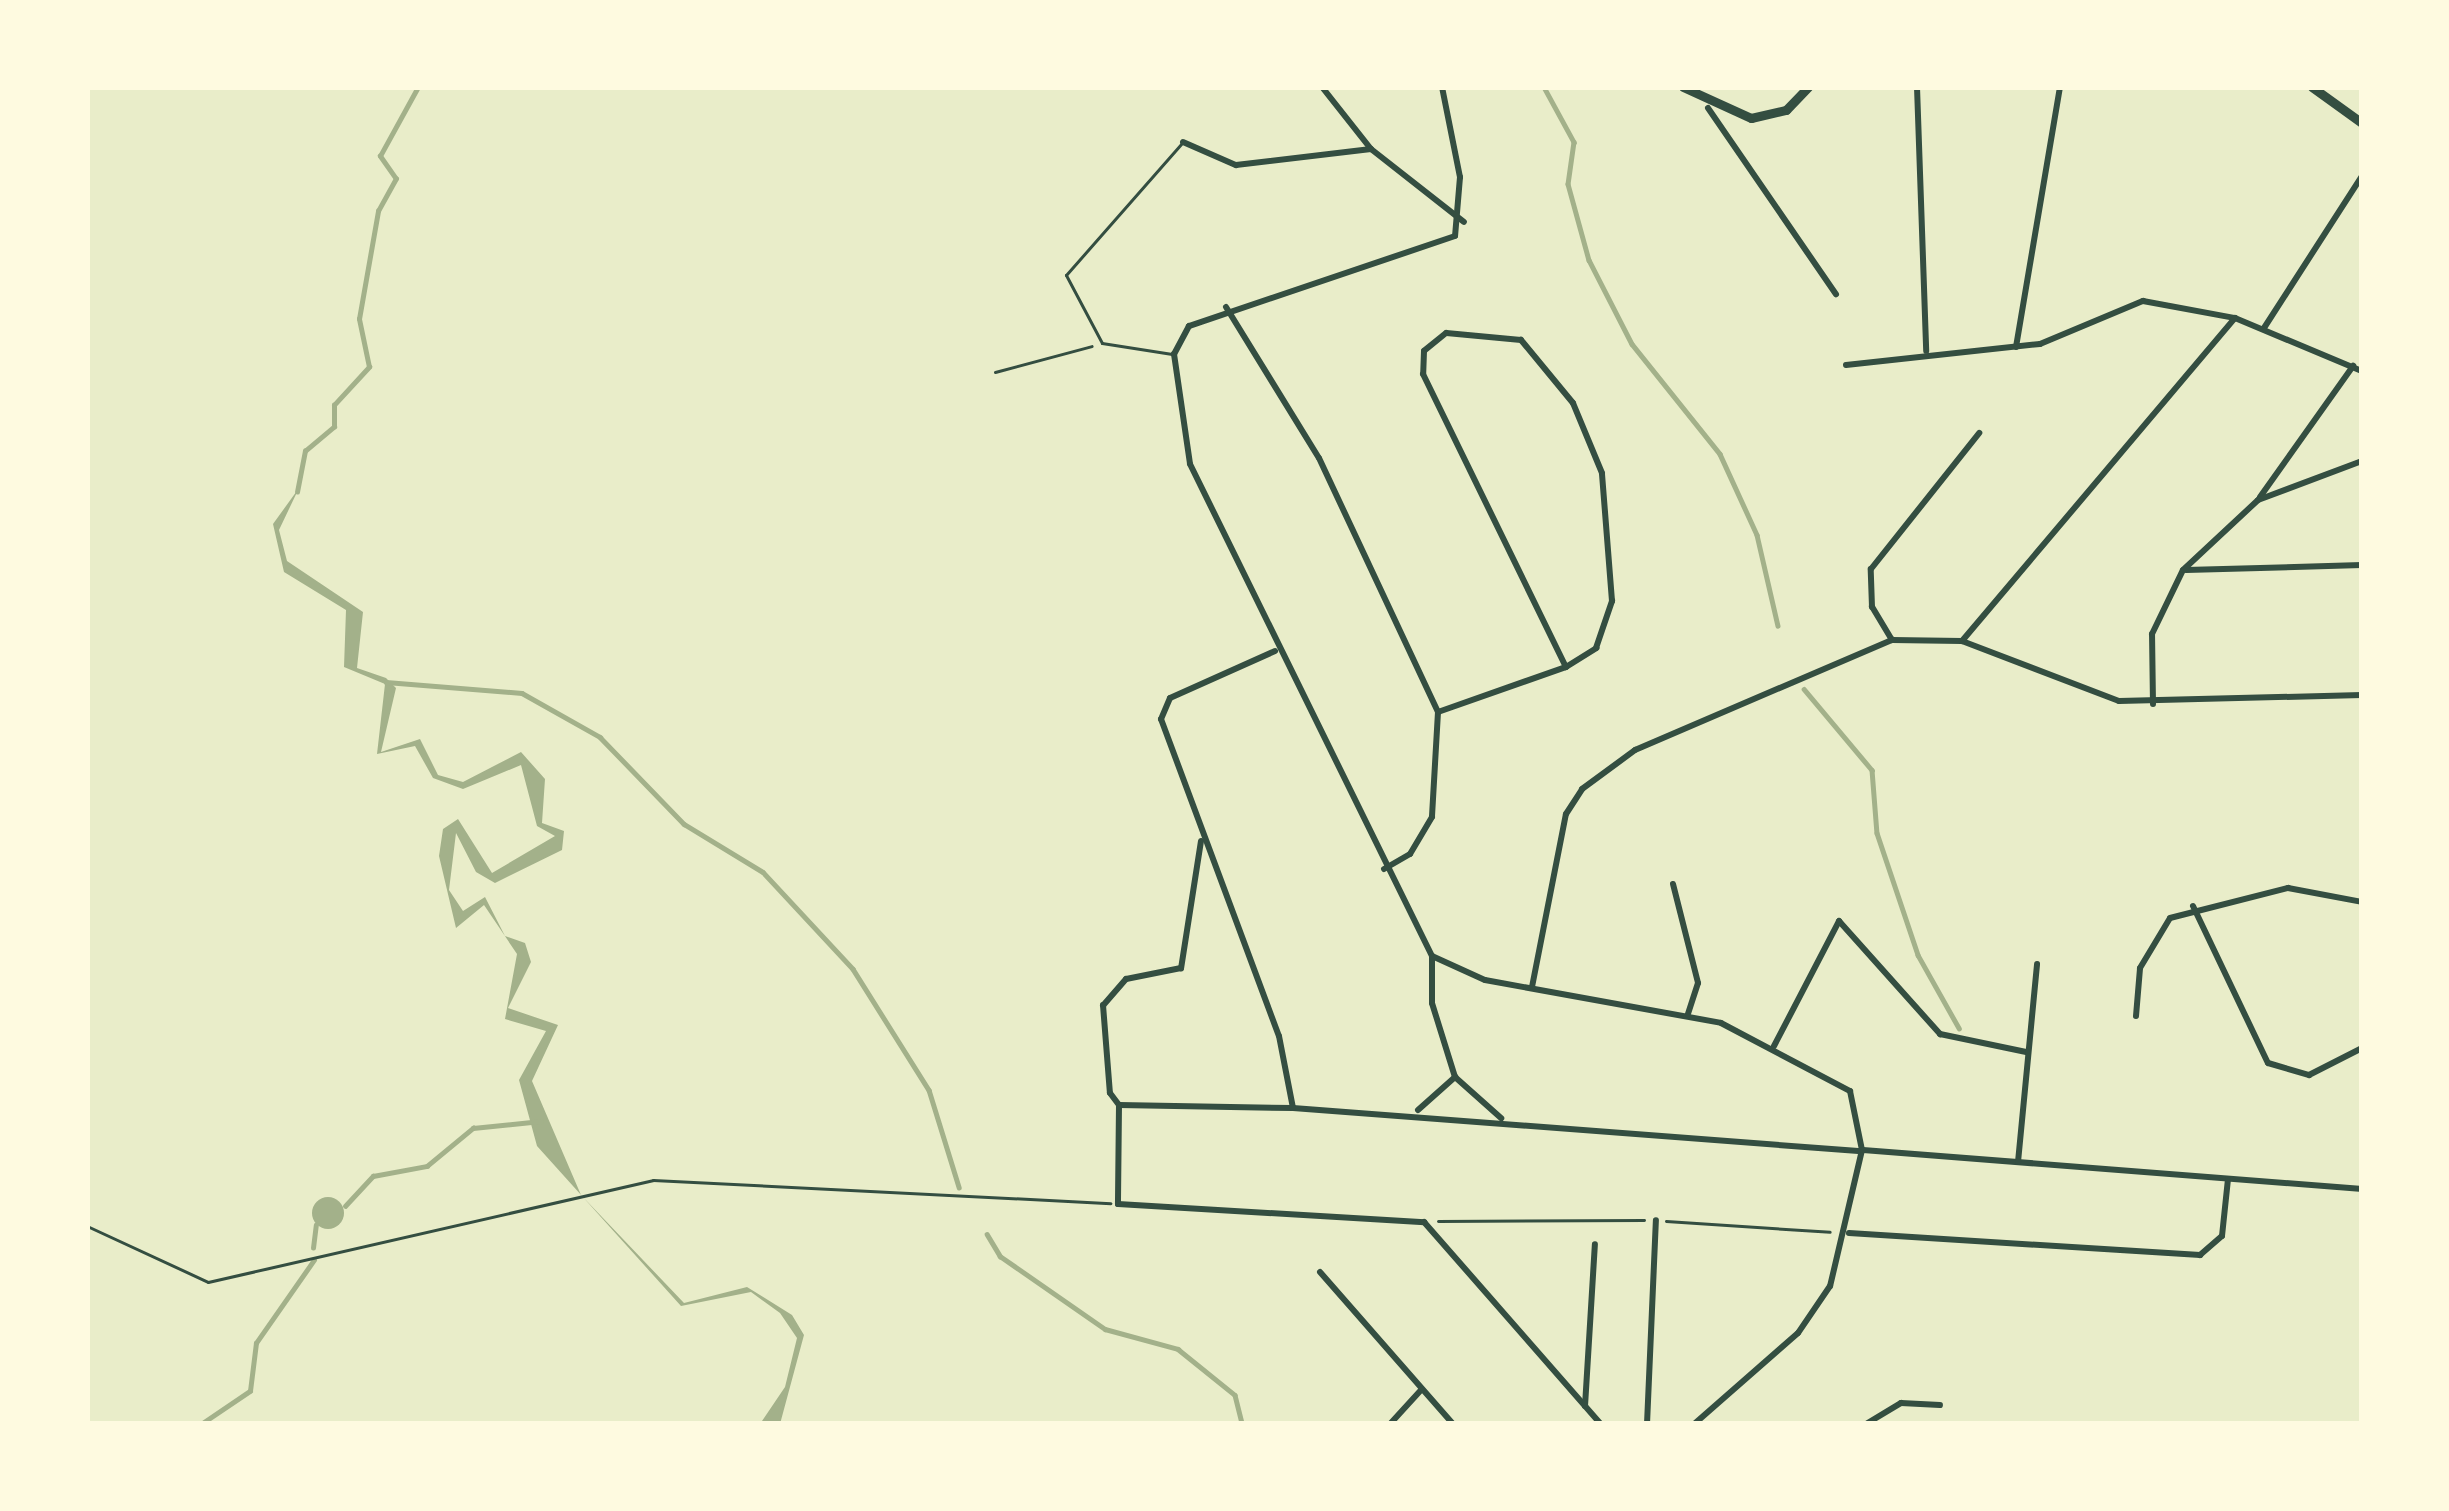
<!DOCTYPE html>
<html>
<head>
<meta charset="utf-8">
<style>
  body { margin:0 }
  #map { position:relative; width:2449px; height:1511px; overflow:hidden; background:#e9edc9; font-family:"Alegreya Sans",sans-serif }
  div>[style] { position:absolute }
  [style*='--x'] { left:calc(var(--x)*1px); top:calc(var(--y)*1px); width:calc(var(--w)*1px); rotate:calc(var(--a)*1deg) }
  .water>* { inset:0; background:#a3b18a }
  .round { border-radius:50% }
  .stream>* { height:4.5px; margin:-2.25px; padding:0 2.25px; transform-origin:2.25px; border-radius:2.25px; background:#a3b18a }
  .path>* { height:3px; margin:-1.5px; padding:0 1.5px; transform-origin:1.5px; border-radius:1.5px; background:#344e41 }
  .service>* { height:3px; margin:-1.5px; padding:0 1.5px; transform-origin:1.5px; border-radius:1.5px; background:#344e41 }
  .minor>* { height:6px; margin:-3px; padding:0 3px; transform-origin:3px; border-radius:3px; background:#344e41 }
  .tertiary>* { height:9px; margin:-4.5px; padding:0 4.5px; transform-origin:4.5px; border-radius:4.5px; background:#344e41 }
  span { translate:-50% -50%; white-space:nowrap; text-align:center; line-height:1.15; -webkit-text-stroke:9px #fefae0; paint-order:stroke }
  .frame { position:absolute; inset:0; border:90px solid #fefae0; pointer-events:none }
</style>
</head>
<body>
<div id="map">
  <div class="water">
    <div style="clip-path:polygon(299px 488px,279px 530px,287px 561px,363px 612px,357px 668px,386px 678px,396px 688px,381px 752px,420px 739px,438px 775px,463px 782px,521px 752px,545px 779px,542px 823px,564px 831px,562px 850px,495px 883px,476px 872px,456px 833px,449px 890px,463px 911px,485px 897px,505px 936px,525px 943px,531px 962px,508px 1008px,558px 1025px,532px 1081px,581px 1195px,684px 1303px,747px 1287px,792px 1315px,804px 1335px,780px 1424px,760px 1424px,785px 1387px,797px 1338px,780px 1313px,751px 1292px,681px 1306px,537px 1146px,519px 1080px,546px 1031px,505px 1019px,517px 954px,484px 905px,456px 928px,439px 856px,443px 829px,458px 819px,492px 873px,555px 836px,537px 826px,521px 765px,463px 789px,433px 778px,415px 746px,377px 754px,385px 684px,344px 667px,346px 610px,284px 572px,273px 524px)"></div>
    <div class="round" style="left:312px;top:1197px;width:32px;height:32px"></div>
  </div>
  <div class="stream">
    <div style="--x:1544;--y:87;--w:63;--a:61.4"></div>
    <div style="--x:1574;--y:142;--w:42;--a:98.1"></div>
    <div style="--x:1568;--y:184;--w:79;--a:74.6"></div>
    <div style="--x:1589;--y:260;--w:94;--a:62.9"></div>
    <div style="--x:1632;--y:344;--w:141;--a:51.3"></div>
    <div style="--x:1720;--y:454;--w:89;--a:65.4"></div>
    <div style="--x:1757;--y:535;--w:93;--a:77"></div>
    <div style="--x:297;--y:492;--w:42;--a:-79"></div>
    <div style="--x:305;--y:451;--w:38;--a:-40"></div>
    <div style="--x:334;--y:427;--w:22;--a:-90"></div>
    <div style="--x:334;--y:405;--w:52;--a:-47.4"></div>
    <div style="--x:369;--y:367;--w:49;--a:-101.8"></div>
    <div style="--x:359;--y:319;--w:110;--a:-80"></div>
    <div style="--x:378;--y:211;--w:37;--a:-61"></div>
    <div style="--x:396;--y:179;--w:28;--a:-125"></div>
    <div style="--x:380;--y:156;--w:79;--a:-61.2"></div>
    <div style="--x:386;--y:682;--w:136;--a:4.6"></div>
    <div style="--x:522;--y:693;--w:90;--a:29.4"></div>
    <div style="--x:600;--y:737;--w:121;--a:46"></div>
    <div style="--x:684;--y:824;--w:92;--a:31.3"></div>
    <div style="--x:763;--y:872;--w:132;--a:47.1"></div>
    <div style="--x:853;--y:969;--w:143;--a:57.9"></div>
    <div style="--x:929;--y:1090;--w:102;--a:72.8"></div>
    <div style="--x:1804;--y:689;--w:106;--a:50"></div>
    <div style="--x:1872;--y:770;--w:63;--a:85.5"></div>
    <div style="--x:1877;--y:833;--w:129;--a:71.4"></div>
    <div style="--x:1918;--y:955;--w:84;--a:60.7"></div>
    <div style="--x:345;--y:1206;--w:41;--a:-47"></div>
    <div style="--x:373;--y:1176;--w:55;--a:-10.5"></div>
    <div style="--x:427;--y:1166;--w:60;--a:-39.6"></div>
    <div style="--x:473;--y:1128;--w:68;--a:-5.9"></div>
    <div style="--x:987;--y:1234;--w:26;--a:59"></div>
    <div style="--x:1000;--y:1256;--w:128;--a:34.8"></div>
    <div style="--x:1105;--y:1329;--w:76;--a:15.3"></div>
    <div style="--x:1178;--y:1349;--w:73;--a:38.9"></div>
    <div style="--x:1235;--y:1395;--w:30;--a:76"></div>
    <div style="--x:313;--y:1248;--w:23;--a:-83"></div>
    <div style="--x:201;--y:1424;--w:59;--a:-34"></div>
    <div style="--x:250;--y:1391;--w:48;--a:-82.9"></div>
    <div style="--x:256;--y:1343;--w:101;--a:-55.1"></div>
  </div>
  <div class="path">
    <div style="--x:995;--y:372;--w:100;--a:-15"></div>
    <div style="--x:1438;--y:1221;--w:206;--a:-0.3"></div>
    <div style="--x:1666;--y:1221;--w:164;--a:3.8"></div>
    <div style="--x:87;--y:1226;--w:133;--a:24.8"></div>
    <div style="--x:208;--y:1282;--w:457;--a:-12.9"></div>
    <div style="--x:653;--y:1180;--w:458;--a:2.9"></div>
  </div>
  <div class="service">
    <div style="--x:1172;--y:354;--w:71;--a:-171.1"></div>
    <div style="--x:1102;--y:343;--w:77;--a:-117.9"></div>
    <div style="--x:1066;--y:275;--w:176;--a:-48.7"></div>
  </div>
  <div class="minor">
    <div style="--x:1322;--y:87;--w:79;--a:51.7"></div>
    <div style="--x:1371;--y:149;--w:118;--a:38.1"></div>
    <div style="--x:1442;--y:87;--w:92;--a:78.7"></div>
    <div style="--x:1460;--y:177;--w:59;--a:94.8"></div>
    <div style="--x:1455;--y:236;--w:281;--a:161.3"></div>
    <div style="--x:1189;--y:326;--w:32;--a:118"></div>
    <div style="--x:1174;--y:354;--w:111;--a:81.7"></div>
    <div style="--x:1190;--y:464;--w:548;--a:63.81"></div>
    <div style="--x:1432;--y:956;--w:58;--a:24.4"></div>
    <div style="--x:1485;--y:980;--w:240;--a:10.3"></div>
    <div style="--x:1721;--y:1023;--w:146;--a:27.8"></div>
    <div style="--x:1850;--y:1091;--w:60;--a:78.5"></div>
    <div style="--x:1862;--y:1150;--w:140;--a:103.2"></div>
    <div style="--x:1830;--y:1286;--w:57;--a:124.2"></div>
    <div style="--x:1798;--y:1333;--w:138;--a:138.8"></div>
    <div style="--x:1917;--y:87;--w:264;--a:88"></div>
    <div style="--x:1708;--y:108;--w:226;--a:55.5"></div>
    <div style="--x:1183;--y:142;--w:58;--a:23.5"></div>
    <div style="--x:1236;--y:165;--w:136;--a:-6.8"></div>
    <div style="--x:1226;--y:307;--w:177;--a:58.4"></div>
    <div style="--x:1319;--y:458;--w:280;--a:64.9"></div>
    <div style="--x:1438;--y:712;--w:105;--a:93.3"></div>
    <div style="--x:1432;--y:817;--w:43;--a:120.7"></div>
    <div style="--x:1410;--y:854;--w:30;--a:150"></div>
    <div style="--x:2264;--y:328;--w:181;--a:-57.2"></div>
    <div style="--x:2016;--y:347;--w:264;--a:-80.4"></div>
    <div style="--x:1846;--y:365;--w:195;--a:-6.2"></div>
    <div style="--x:2040;--y:344;--w:112;--a:-22.7"></div>
    <div style="--x:2143;--y:301;--w:94;--a:10.5"></div>
    <div style="--x:2235;--y:318;--w:138;--a:22.7"></div>
    <div style="--x:2260;--y:497;--w:161;--a:-54.6"></div>
    <div style="--x:2186;--y:570;--w:176;--a:-1.6"></div>
    <div style="--x:1892;--y:640;--w:39;--a:-121"></div>
    <div style="--x:1872;--y:607;--w:38;--a:-92"></div>
    <div style="--x:1871;--y:569;--w:174;--a:-51.5"></div>
    <div style="--x:1962;--y:641;--w:423;--a:-49.8"></div>
    <div style="--x:1275;--y:651;--w:115;--a:155.9"></div>
    <div style="--x:1170;--y:698;--w:23;--a:113"></div>
    <div style="--x:1161;--y:719;--w:338;--a:69.6"></div>
    <div style="--x:1279;--y:1036;--w:73;--a:79"></div>
    <div style="--x:1293;--y:1108;--w:567;--a:4.35"></div>
    <div style="--x:2153;--y:704;--w:70;--a:-90.8"></div>
    <div style="--x:2152;--y:634;--w:71;--a:-64.2"></div>
    <div style="--x:2183;--y:570;--w:103;--a:-43"></div>
    <div style="--x:2258;--y:500;--w:111;--a:-20.6"></div>
    <div style="--x:1438;--y:712;--w:136;--a:-19.4"></div>
    <div style="--x:1566;--y:667;--w:36;--a:-32"></div>
    <div style="--x:1596;--y:648;--w:50;--a:-71.2"></div>
    <div style="--x:1612;--y:601;--w:128;--a:-94.5"></div>
    <div style="--x:1602;--y:473;--w:76;--a:-112.5"></div>
    <div style="--x:1573;--y:403;--w:82;--a:-129.5"></div>
    <div style="--x:1521;--y:340;--w:75;--a:-174.7"></div>
    <div style="--x:1446;--y:333;--w:28;--a:141"></div>
    <div style="--x:1424;--y:351;--w:23;--a:92"></div>
    <div style="--x:1423;--y:374;--w:326;--a:64"></div>
    <div style="--x:1201;--y:841;--w:129;--a:98.9"></div>
    <div style="--x:1181;--y:968;--w:56;--a:168.7"></div>
    <div style="--x:1126;--y:979;--w:35;--a:131"></div>
    <div style="--x:1103;--y:1005;--w:88;--a:85.5"></div>
    <div style="--x:1110;--y:1093;--w:15;--a:53"></div>
    <div style="--x:1119;--y:1105;--w:174;--a:1"></div>
    <div style="--x:1673;--y:884;--w:102;--a:75.8"></div>
    <div style="--x:1698;--y:983;--w:33;--a:108"></div>
    <div style="--x:2193;--y:906;--w:174;--a:64.5"></div>
    <div style="--x:2268;--y:1063;--w:43;--a:16.3"></div>
    <div style="--x:2309;--y:1075;--w:59;--a:-27"></div>
    <div style="--x:1532;--y:987;--w:176;--a:-78.9"></div>
    <div style="--x:1566;--y:814;--w:30;--a:-57"></div>
    <div style="--x:1582;--y:789;--w:66;--a:-36.3"></div>
    <div style="--x:1635;--y:750;--w:280;--a:-23.2"></div>
    <div style="--x:1892;--y:640;--w:70;--a:0.8"></div>
    <div style="--x:1962;--y:641;--w:168;--a:20.9"></div>
    <div style="--x:2119;--y:701;--w:243;--a:-1.4"></div>
    <div style="--x:2136;--y:1016;--w:48;--a:-85.2"></div>
    <div style="--x:2140;--y:968;--w:58;--a:-59"></div>
    <div style="--x:2170;--y:918;--w:122;--a:-14.3"></div>
    <div style="--x:2288;--y:888;--w:75;--a:10.7"></div>
    <div style="--x:1774;--y:1046;--w:141;--a:-62.5"></div>
    <div style="--x:1839;--y:921;--w:152;--a:48.2"></div>
    <div style="--x:1940;--y:1034;--w:88;--a:11.8"></div>
    <div style="--x:1455;--y:1077;--w:62;--a:41.7"></div>
    <div style="--x:1119;--y:1105;--w:99;--a:90.6"></div>
    <div style="--x:1118;--y:1204;--w:307;--a:3.4"></div>
    <div style="--x:1424;--y:1222;--w:269;--a:48.8"></div>
    <div style="--x:1418;--y:1110;--w:50;--a:-41.7"></div>
    <div style="--x:1455;--y:1077;--w:77;--a:-107.3"></div>
    <div style="--x:1432;--y:1003;--w:47;--a:-90"></div>
    <div style="--x:1863;--y:1150;--w:501;--a:4.47"></div>
    <div style="--x:2018;--y:1162;--w:199;--a:-84.5"></div>
    <div style="--x:1849;--y:1233;--w:352;--a:3.6"></div>
    <div style="--x:2200;--y:1255;--w:29;--a:-41"></div>
    <div style="--x:2222;--y:1236;--w:57;--a:-84"></div>
    <div style="--x:1320;--y:1272;--w:202;--a:48.8"></div>
    <div style="--x:1585;--y:1406;--w:162;--a:-86.5"></div>
    <div style="--x:1390;--y:1424;--w:46;--a:-47.6"></div>
    <div style="--x:1647;--y:1424;--w:204;--a:-87.5"></div>
    <div style="--x:1866;--y:1424;--w:41;--a:-31"></div>
    <div style="--x:1901;--y:1403;--w:39;--a:3"></div>
  </div>
  <div class="tertiary">
    <div style="--x:1683;--y:87;--w:75;--a:24.5"></div>
    <div style="--x:1751;--y:118;--w:36;--a:-13"></div>
    <div style="--x:1786;--y:110;--w:32;--a:-46"></div>
    <div style="--x:2312;--y:87;--w:62;--a:35.8"></div>
  </div>
  <div class="frame"></div>
</div>
</body>
</html>
